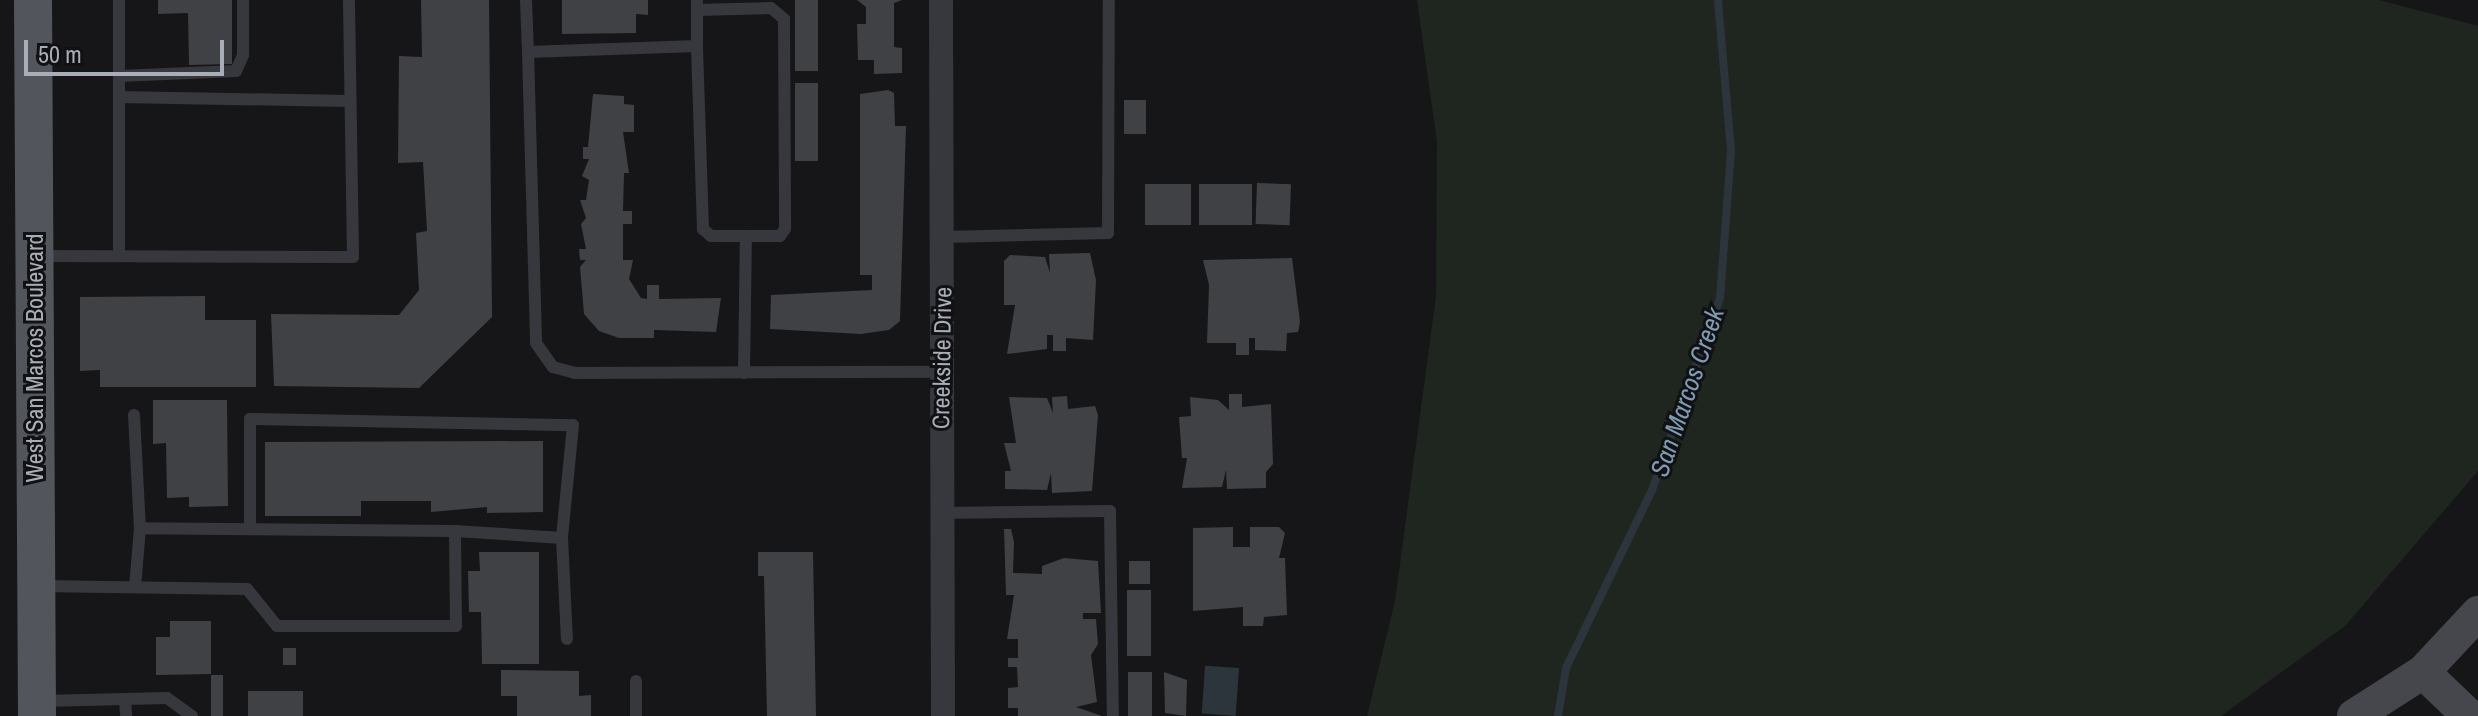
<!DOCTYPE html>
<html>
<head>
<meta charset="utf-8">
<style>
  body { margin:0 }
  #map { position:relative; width:2478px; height:716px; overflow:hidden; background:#161618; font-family:"Archivo Narrow",sans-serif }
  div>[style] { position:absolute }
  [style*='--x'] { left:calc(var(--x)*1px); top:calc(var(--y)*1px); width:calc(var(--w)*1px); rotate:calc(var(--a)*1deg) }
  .green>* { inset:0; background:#1e261f }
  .water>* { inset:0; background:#2c353c; transform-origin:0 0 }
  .stream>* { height:8px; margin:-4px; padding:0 4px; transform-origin:4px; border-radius:4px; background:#2c353c }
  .building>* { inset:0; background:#404145; transform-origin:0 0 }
  .lane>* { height:12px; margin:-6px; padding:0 6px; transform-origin:6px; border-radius:6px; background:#37383d }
  .street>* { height:24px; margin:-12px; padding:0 12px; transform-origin:12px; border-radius:12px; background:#37383d }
  .secondary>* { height:34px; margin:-17px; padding:0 17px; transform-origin:17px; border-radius:17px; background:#45474d }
  .primary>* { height:38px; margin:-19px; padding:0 19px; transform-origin:19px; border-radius:19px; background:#53555c }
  span { translate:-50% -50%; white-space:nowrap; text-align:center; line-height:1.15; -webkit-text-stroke:6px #111113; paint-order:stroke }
  .street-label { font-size:24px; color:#a8adb8 }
  .water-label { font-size:26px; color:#7f9bb3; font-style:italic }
  .scale { position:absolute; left:24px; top:40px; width:200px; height:36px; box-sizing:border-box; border:4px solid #a8adb8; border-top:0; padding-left:10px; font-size:24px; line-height:28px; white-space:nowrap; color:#a8adb8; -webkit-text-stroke:6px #111113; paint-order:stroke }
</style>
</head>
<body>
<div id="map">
  <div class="green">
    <div style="clip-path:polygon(1417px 0,2379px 0,2478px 26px,2478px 471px,2345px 626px,2221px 716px,1367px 716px,1395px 601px,1436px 296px,1437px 142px)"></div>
  </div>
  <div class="water">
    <div style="left:1239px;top:668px;width:48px;height:34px;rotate:94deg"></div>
  </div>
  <div class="stream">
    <div style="--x:1558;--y:716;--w:49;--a:-80.5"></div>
    <div style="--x:1566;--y:668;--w:198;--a:-64.2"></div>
    <div style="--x:1652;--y:490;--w:204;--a:-70.5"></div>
    <div style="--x:1720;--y:298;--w:148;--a:-85.7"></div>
    <div style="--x:1731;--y:150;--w:151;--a:-95"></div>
  </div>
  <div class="building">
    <div style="clip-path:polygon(158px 0,232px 0,232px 64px,189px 65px,188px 13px,158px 14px)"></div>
    <div style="clip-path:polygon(421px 0,489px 0,492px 317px,419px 388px,274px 386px,271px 314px,399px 315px,419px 290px,416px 233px,427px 231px,423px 162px,398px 163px,399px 56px,422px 57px)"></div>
    <div style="clip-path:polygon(562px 0,648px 0,648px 15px,636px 14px,636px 33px,562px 34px)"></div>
    <div style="left:795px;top:0;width:23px;height:71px"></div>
    <div style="clip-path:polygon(857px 0,902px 0,894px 3px,894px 47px,902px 48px,902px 73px,874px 74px,874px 60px,858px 60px,857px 24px,866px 24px,866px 7px)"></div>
    <div style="left:818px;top:83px;width:78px;height:23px;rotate:90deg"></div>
    <div style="clip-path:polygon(888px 90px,894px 93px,895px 126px,906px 126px,900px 321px,889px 330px,861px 334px,770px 329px,771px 295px,872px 290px,872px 275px,860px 275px,860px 94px)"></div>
    <div style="clip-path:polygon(593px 94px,624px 96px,624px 104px,634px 105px,634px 132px,623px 132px,629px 173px,624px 173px,623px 211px,632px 211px,632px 224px,623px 224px,623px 260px,633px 260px,629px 279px,641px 298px,647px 299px,647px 285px,659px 285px,659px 299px,721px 298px,716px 332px,654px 330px,654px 338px,619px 338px,599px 331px,584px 314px,580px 267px,586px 260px,580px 260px,579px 249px,586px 249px,581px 224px,586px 218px,580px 200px,586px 200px,589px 180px,582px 176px,589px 159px,583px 159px,583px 147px,588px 147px)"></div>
    <div style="left:1124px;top:100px;width:22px;height:34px"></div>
    <div style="left:1257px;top:183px;width:34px;height:41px;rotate:2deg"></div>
    <div style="left:1145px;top:184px;width:46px;height:41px"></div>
    <div style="left:1199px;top:184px;width:53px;height:41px"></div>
    <div style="clip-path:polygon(1090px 253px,1096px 280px,1093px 340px,1066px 338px,1066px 351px,1053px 351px,1053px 335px,1047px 335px,1047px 349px,1007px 354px,1015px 305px,1004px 305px,1004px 261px,1010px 255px,1045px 257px,1050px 273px,1049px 254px)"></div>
    <div style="clip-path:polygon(1292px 258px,1300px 322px,1298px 332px,1287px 333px,1286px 351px,1255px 350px,1255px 338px,1249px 338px,1249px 355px,1236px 355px,1236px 343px,1207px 343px,1209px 285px,1203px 260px)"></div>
    <div style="clip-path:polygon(205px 296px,205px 320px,256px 320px,256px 387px,100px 387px,100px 370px,80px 371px,80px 297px)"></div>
    <div style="clip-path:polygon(1229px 394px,1242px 394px,1242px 407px,1271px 404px,1273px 464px,1266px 472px,1266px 488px,1227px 489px,1226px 470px,1222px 487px,1182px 488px,1187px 458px,1182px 458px,1179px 417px,1191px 416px,1190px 397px,1218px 400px,1229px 410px)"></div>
    <div style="clip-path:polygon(1067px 396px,1068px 409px,1095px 406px,1098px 415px,1092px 491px,1052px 493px,1051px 473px,1047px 490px,1005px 489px,1005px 471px,1011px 471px,1004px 443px,1016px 443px,1009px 397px,1047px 398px,1053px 413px,1052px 397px)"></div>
    <div style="clip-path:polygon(153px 400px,227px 400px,228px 506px,189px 507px,189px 497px,167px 498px,166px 443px,153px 444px)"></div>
    <div style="clip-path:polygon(543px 441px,543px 512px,487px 513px,487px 507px,431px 512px,431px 501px,361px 501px,361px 516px,265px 516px,265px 442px)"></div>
    <div style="clip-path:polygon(1233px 527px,1233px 547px,1250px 547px,1250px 527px,1279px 527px,1285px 533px,1279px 558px,1285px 558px,1287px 615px,1264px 617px,1263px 626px,1243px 626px,1243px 607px,1193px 611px,1193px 528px)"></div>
    <div style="clip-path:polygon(1004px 529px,1011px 529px,1014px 542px,1013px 573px,1042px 574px,1042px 566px,1064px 558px,1098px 561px,1101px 613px,1083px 613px,1083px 619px,1096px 619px,1098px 644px,1091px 655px,1097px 702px,1076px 707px,1102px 716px,1018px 716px,1018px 708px,1008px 708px,1008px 688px,1018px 687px,1017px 667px,1008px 667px,1008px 658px,1018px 658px,1018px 639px,1007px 639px,1014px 595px,1006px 595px)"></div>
    <div style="clip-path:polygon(479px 552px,539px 552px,539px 664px,482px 664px,481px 612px,469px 612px,468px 571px,480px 571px)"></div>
    <div style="clip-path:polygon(758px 552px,813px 552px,816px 716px,767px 716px,764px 576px,758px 576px)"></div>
    <div style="left:1129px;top:561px;width:21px;height:23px"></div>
    <div style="left:1127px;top:590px;width:24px;height:66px"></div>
    <div style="clip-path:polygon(170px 621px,211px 621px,211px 674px,156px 675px,156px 637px,170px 637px)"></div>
    <div style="left:283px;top:648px;width:13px;height:17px"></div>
    <div style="clip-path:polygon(501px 670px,579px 671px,579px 696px,591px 695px,591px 716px,517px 716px,517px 696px,501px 696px)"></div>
    <div style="left:1152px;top:672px;width:44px;height:24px;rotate:90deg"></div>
    <div style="clip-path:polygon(1164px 672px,1187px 680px,1186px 716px,1165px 713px)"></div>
    <div style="left:211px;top:675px;width:12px;height:41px"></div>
    <div style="left:303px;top:691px;width:25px;height:55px;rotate:90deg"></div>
  </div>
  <div class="lane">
    <div style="--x:526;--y:0;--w:52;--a:87.8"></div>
    <div style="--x:528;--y:52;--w:169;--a:-2"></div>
    <div style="--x:697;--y:46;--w:46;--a:-90"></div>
    <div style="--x:697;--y:10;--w:74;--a:-1.5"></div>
    <div style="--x:771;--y:8;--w:17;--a:40"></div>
    <div style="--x:784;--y:19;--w:210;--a:89.7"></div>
    <div style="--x:785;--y:229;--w:9;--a:126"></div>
    <div style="--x:780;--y:236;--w:69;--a:180"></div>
    <div style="--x:711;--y:236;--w:11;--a:-139"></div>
    <div style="--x:703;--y:229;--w:183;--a:-91.9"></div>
    <div style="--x:528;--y:52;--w:291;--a:88.4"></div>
    <div style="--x:536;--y:343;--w:29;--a:55"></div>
    <div style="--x:553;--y:367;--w:23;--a:15"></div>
    <div style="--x:575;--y:373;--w:368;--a:-0.2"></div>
    <div style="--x:119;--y:76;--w:117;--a:-2.4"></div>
    <div style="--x:236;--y:71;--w:17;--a:-66"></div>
    <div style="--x:243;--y:55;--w:55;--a:-90"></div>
    <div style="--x:119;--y:97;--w:231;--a:1"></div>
    <div style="--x:944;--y:237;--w:164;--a:-1.4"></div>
    <div style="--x:1108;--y:233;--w:233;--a:-89.8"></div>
    <div style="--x:38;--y:256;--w:315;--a:0.2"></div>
    <div style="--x:353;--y:257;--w:257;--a:-90.9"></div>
    <div style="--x:119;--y:256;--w:256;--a:-90"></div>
    <div style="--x:744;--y:373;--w:137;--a:-89.2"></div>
    <div style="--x:134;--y:415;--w:113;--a:87"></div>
    <div style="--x:940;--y:513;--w:170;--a:-0.7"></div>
    <div style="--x:1110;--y:511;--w:205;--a:89.2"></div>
    <div style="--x:250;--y:529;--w:110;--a:-90"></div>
    <div style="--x:250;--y:419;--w:323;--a:1.1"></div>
    <div style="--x:573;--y:425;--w:114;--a:95.6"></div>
    <div style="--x:455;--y:531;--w:107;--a:3.7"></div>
    <div style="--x:562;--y:538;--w:101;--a:87.2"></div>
    <div style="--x:39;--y:586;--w:208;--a:0.8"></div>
    <div style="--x:247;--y:589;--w:48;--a:51"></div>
    <div style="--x:277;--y:626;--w:179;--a:0"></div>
    <div style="--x:456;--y:626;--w:95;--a:-90.6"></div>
    <div style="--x:455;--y:531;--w:315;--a:-179.5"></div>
    <div style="--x:140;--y:528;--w:59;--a:94.8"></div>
    <div style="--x:125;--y:700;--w:16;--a:86"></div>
    <div style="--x:42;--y:701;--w:125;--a:-1.4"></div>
    <div style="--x:167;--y:698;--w:31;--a:36"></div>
    <div style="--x:636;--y:716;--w:35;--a:-90"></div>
  </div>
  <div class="street">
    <div style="--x:941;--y:0;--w:716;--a:89.84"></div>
  </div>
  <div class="secondary">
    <div style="--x:2423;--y:672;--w:64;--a:43.7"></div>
    <div style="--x:2354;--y:716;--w:82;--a:-32.5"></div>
    <div style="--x:2423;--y:672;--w:81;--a:-47"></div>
  </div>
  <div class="primary">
    <div style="--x:33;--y:0;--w:716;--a:89.68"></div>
  </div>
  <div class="street-label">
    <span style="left:35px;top:358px;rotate:-90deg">West San Marcos Boulevard</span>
    <span style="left:942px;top:358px;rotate:-89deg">Creekside Drive</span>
  </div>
  <div class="water-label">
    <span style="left:1687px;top:392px;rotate:-71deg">San Marcos Creek</span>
  </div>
  <div class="scale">50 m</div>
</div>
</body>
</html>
